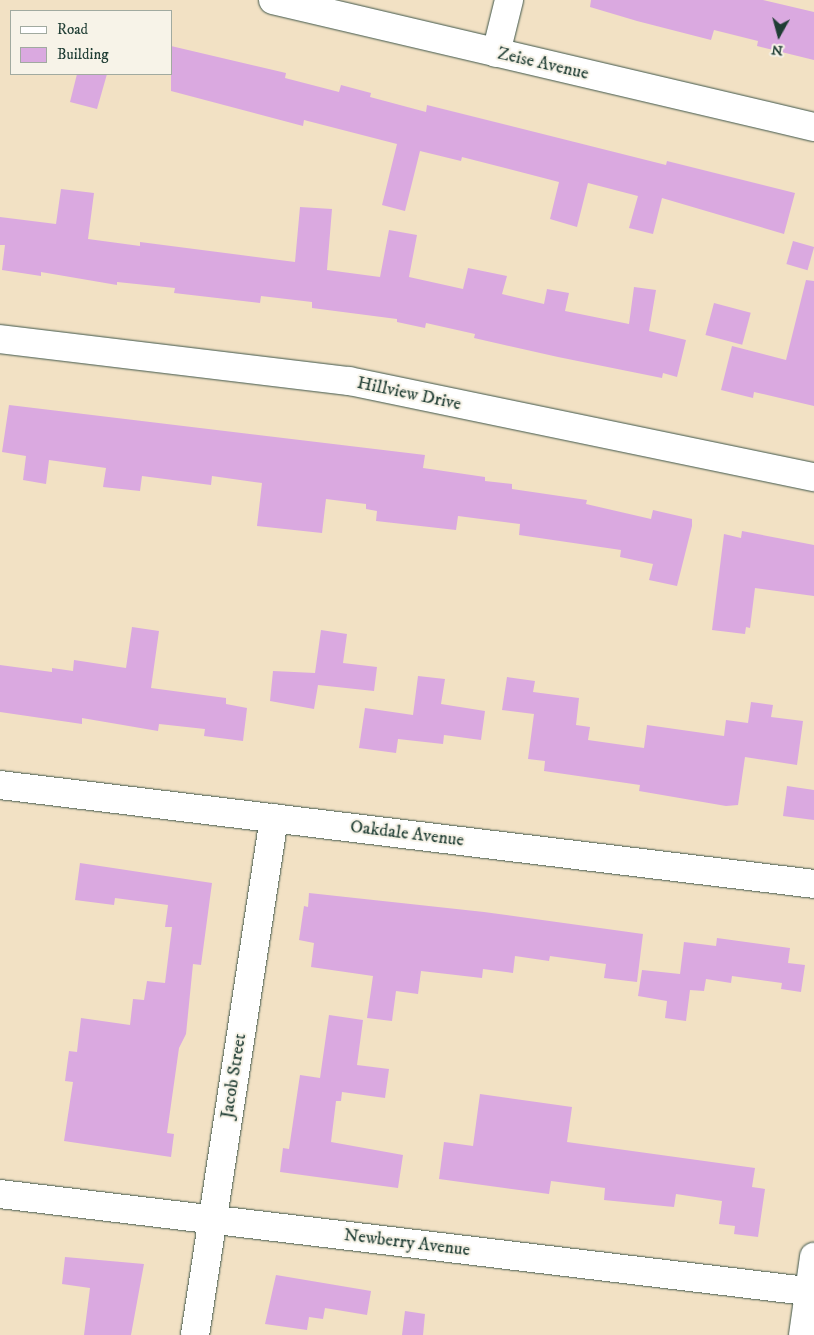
<!DOCTYPE html>
<html>
<head>
<meta charset="utf-8">
<style>
  body { margin:0 }
  #map { position:relative; width:814px; height:1335px; overflow:hidden; background:#f2e1c4; font-family:"IM FELL DW Pica",serif }
  div>[style] { position:absolute }
  [style*='--x'] { left:calc(var(--x)*1px); top:calc(var(--y)*1px); width:calc(var(--w)*1px); rotate:calc(var(--a)*1deg) }
  .building>* { inset:0; background:#daa9e0; transform-origin:0 0 }
  .roads { filter:drop-shadow(0 0 1px #3f564a) drop-shadow(0 0 1px #3f564a) }
  .minor>* { height:28px; margin:-14px; padding:0 14px; transform-origin:14px; border-radius:14px; background:#fff }
  span { translate:-50% -50%; white-space:nowrap; text-align:center; line-height:1.15; -webkit-text-stroke:4px #f7f3e8; paint-order:stroke }
  .street-label { font-size:18px; color:#1f3d34 }
  .legend { position:absolute; left:10px; top:10px; width:162px; height:65px; box-sizing:border-box; background:#f7f3e8; border:1px solid #a1aaa0; margin:0; padding:6px 9px; list-style:none; font-size:15px; color:#1f3d34 }
  .legend li { display:flex; align-items:center; gap:10px; height:25px }
  .legend b { width:25px; border:1px solid #a1aaa0 }
  .north { position:absolute; left:754px; top:10px; width:50px; height:50px; -webkit-text-stroke:4px #f7f3e8; paint-order:stroke; rotate:187deg; font-size:14px; font-weight:700; line-height:20px; text-align:center; color:#1f3d34 }
  .north::after { content:''; display:block; margin:auto; width:18px; height:22px; background:#1f3d34; clip-path:polygon(50% 0,100% 100%,50% 72%,0 100%) }
</style>
</head>
<body>
<div id="map">
  <div class="building">
    <div style="clip-path:polygon(591px 0,763px 0,814px 12px,814px 60px,757px 46px,758px 41px,714px 30px,711px 40px,637px 21px,590px 7px)"></div>
    <div style="clip-path:polygon(171px 46px,286px 73px,285px 78px,339px 92px,341px 85px,371px 93px,370px 97px,426px 112px,427px 105px,666px 165px,667px 161px,795px 193px,784px 234px,662px 198px,653px 234px,629px 228px,638px 196px,588px 183px,577px 227px,550px 219px,559px 182px,462px 157px,461px 161px,420px 151px,405px 211px,382px 205px,397px 144px,304px 120px,303px 126px,171px 91px)"></div>
    <div style="clip-path:polygon(77px 74px,107px 74px,97px 109px,70px 102px)"></div>
    <div style="clip-path:polygon(61px 189px,94px 193px,88px 239px,140px 246px,140px 242px,295px 262px,300px 207px,332px 209px,327px 270px,380px 277px,389px 230px,417px 235px,409px 277px,463px 289px,468px 268px,507px 276px,502px 294px,544px 304px,547px 289px,569px 293px,565px 311px,629px 324px,634px 287px,656px 290px,649px 331px,686px 340px,677px 377px,663px 373px,662px 378px,558px 357px,474px 338px,475px 334px,426px 323px,425px 328px,397px 322px,397px 319px,312px 308px,312px 302px,261px 296px,260px 303px,174px 293px,175px 288px,117px 282px,117px 285px,41px 272px,41px 276px,2px 270px,5px 245px,0 245px,0 217px,56px 224px)"></div>
    <div style="left:793px;top:241px;width:22px;height:24px;rotate:16deg"></div>
    <div style="clip-path:polygon(806px 280px,814px 281px,814px 406px,754px 392px,753px 398px,721px 390px,732px 346px,786px 360px)"></div>
    <div style="left:714px;top:303px;width:38px;height:33px;rotate:15deg"></div>
    <div style="clip-path:polygon(9px 405px,425px 455px,423px 468px,485px 477px,485px 481px,512px 484px,512px 489px,587px 500px,586px 504px,651px 519px,653px 510px,692px 519px,692px 526px,677px 586px,649px 580px,653px 564px,620px 557px,621px 550px,519px 535px,520px 524px,458px 516px,456px 530px,376px 521px,377px 511px,366px 509px,366px 504px,326px 499px,322px 533px,257px 526px,262px 483px,212px 476px,211px 485px,142px 476px,140px 491px,103px 487px,106px 468px,49px 460px,46px 484px,23px 480px,26px 456px,2px 452px)"></div>
    <div style="clip-path:polygon(742px 531px,814px 545px,814px 596px,755px 588px,750px 628px,746px 627px,745px 634px,712px 630px,724px 534px,741px 538px)"></div>
    <div style="clip-path:polygon(132px 627px,159px 631px,151px 688px,226px 698px,226px 704px,247px 708px,243px 741px,204px 736px,205px 729px,159px 724px,158px 731px,82px 718px,82px 724px,0 712px,0 665px,52px 672px,52px 668px,73px 671px,74px 660px,126px 668px)"></div>
    <div style="clip-path:polygon(321px 630px,347px 634px,343px 663px,377px 667px,374px 691px,318px 685px,314px 709px,270px 701px,273px 671px,315px 673px)"></div>
    <div style="clip-path:polygon(418px 676px,445px 679px,441px 704px,485px 711px,481px 740px,444px 735px,443px 744px,398px 739px,396px 753px,359px 748px,365px 708px,413px 715px)"></div>
    <div style="clip-path:polygon(507px 677px,535px 681px,533px 692px,579px 698px,576px 725px,590px 727px,588px 740px,644px 748px,647px 725px,724px 736px,726px 720px,748px 723px,751px 702px,773px 705px,771px 717px,803px 721px,797px 765px,745px 757px,738px 805px,726px 806px,639px 791px,640px 785px,544px 771px,545px 761px,528px 759px,534px 714px,502px 710px)"></div>
    <div style="clip-path:polygon(787px 786px,814px 790px,814px 820px,783px 816px)"></div>
    <div style="clip-path:polygon(80px 863px,212px 883px,201px 965px,193px 964px,186px 1034px,179px 1048px,167px 1133px,174px 1134px,171px 1157px,64px 1141px,73px 1082px,65px 1081px,69px 1051px,77px 1052px,81px 1018px,130px 1025px,133px 999px,144px 1000px,147px 981px,165px 983px,172px 927px,165px 927px,168px 905px,115px 898px,114px 905px,75px 900px)"></div>
    <div style="clip-path:polygon(309px 893px,484px 912px,643px 934px,637px 982px,604px 978px,606px 964px,550px 956px,549px 961px,515px 956px,513px 973px,483px 969px,482px 978px,421px 971px,418px 994px,396px 991px,392px 1021px,367px 1018px,373px 976px,311px 967px,314px 943px,299px 940px,304px 906px,308px 907px)"></div>
    <div style="clip-path:polygon(717px 938px,790px 948px,788px 963px,805px 965px,801px 992px,781px 989px,782px 983px,732px 976px,731px 983px,706px 979px,704px 991px,690px 990px,686px 1021px,665px 1018px,667px 1001px,638px 996px,642px 970px,680px 974px,684px 942px,716px 946px)"></div>
    <div style="clip-path:polygon(329px 1015px,363px 1020px,357px 1065px,389px 1069px,385px 1098px,342px 1092px,341px 1101px,336px 1101px,331px 1142px,403px 1155px,398px 1188px,280px 1172px,283px 1148px,289px 1149px,300px 1075px,320px 1078px)"></div>
    <div style="clip-path:polygon(480px 1094px,572px 1107px,567px 1142px,755px 1168px,752px 1187px,765px 1189px,758px 1237px,734px 1234px,735px 1226px,719px 1224px,722px 1201px,676px 1194px,674px 1207px,604px 1200px,605px 1188px,551px 1181px,549px 1194px,439px 1179px,444px 1142px,473px 1146px)"></div>
    <div style="clip-path:polygon(65px 1257px,144px 1264px,131px 1335px,84px 1335px,90px 1288px,62px 1284px)"></div>
    <div style="clip-path:polygon(276px 1275px,371px 1291px,367px 1315px,325px 1308px,323px 1319px,309px 1317px,307px 1330px,265px 1324px)"></div>
    <div style="clip-path:polygon(405px 1311px,425px 1314px,423px 1335px,402px 1335px)"></div>
  </div>
  <div class="roads">
    <div class="minor">
      <div style="--x:273;--y:0;--w:556;--a:13.21"></div>
      <div style="--x:496;--y:53;--w:55;--a:-76.2"></div>
      <div style="--x:0;--y:339;--w:352;--a:6.9"></div>
      <div style="--x:349;--y:381;--w:475;--a:11.7"></div>
      <div style="--x:0;--y:785;--w:820;--a:6.93"></div>
      <div style="--x:0;--y:1194;--w:820;--a:6.86"></div>
      <div style="--x:195;--y:1335;--w:523;--a:-81.31"></div>
      <div style="--x:803;--y:1335;--w:79;--a:-82"></div>
    </div>
  </div>
  <div class="street-label">
    <span style="left:543px;top:64px;rotate:13deg">Zeise Avenue</span>
    <span style="left:409px;top:394px;rotate:12deg">Hillview Drive</span>
    <span style="left:407px;top:834px;rotate:7deg">Oakdale Avenue</span>
    <span style="left:234px;top:1076px;rotate:-81deg">Jacob Street</span>
    <span style="left:407px;top:1243px;rotate:7deg">Newberry Avenue</span>
  </div>
  <ul class="legend">
  <li><b style="height:6px;background:#fff"></b>Road</li>
  <li><b style="height:14px;background:#daa9e0"></b>Building</li>
  </ul>
  <div class="north">N</div>
</div>
</body>
</html>
